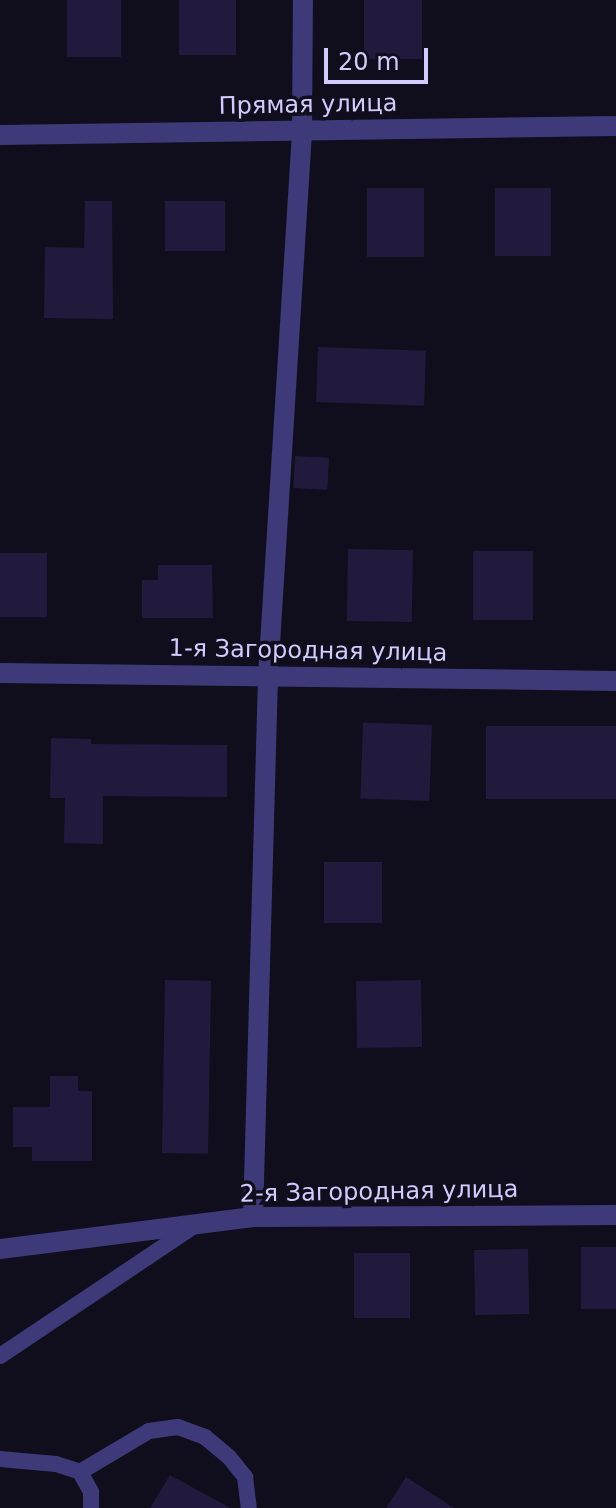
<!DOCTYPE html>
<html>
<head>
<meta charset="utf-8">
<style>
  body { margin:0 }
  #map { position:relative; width:616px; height:1508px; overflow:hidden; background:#100d1d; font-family:"DejaVu Sans",sans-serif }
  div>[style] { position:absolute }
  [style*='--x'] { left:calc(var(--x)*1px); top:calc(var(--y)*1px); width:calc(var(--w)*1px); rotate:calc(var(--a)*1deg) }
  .building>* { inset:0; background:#221a3d; transform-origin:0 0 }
  .service>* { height:16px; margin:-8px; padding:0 8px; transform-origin:8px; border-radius:8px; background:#3e3a7a }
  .minor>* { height:20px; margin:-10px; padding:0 10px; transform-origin:10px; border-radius:10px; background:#3e3a7a }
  span { translate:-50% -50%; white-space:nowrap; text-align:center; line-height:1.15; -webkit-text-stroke:7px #100d1d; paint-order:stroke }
  .street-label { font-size:24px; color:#d2cbfd }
  .scale { position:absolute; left:324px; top:48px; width:104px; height:36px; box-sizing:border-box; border:4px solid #d2cbfd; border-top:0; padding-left:10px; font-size:24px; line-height:28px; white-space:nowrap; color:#d2cbfd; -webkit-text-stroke:6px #100d1d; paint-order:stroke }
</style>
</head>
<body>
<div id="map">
  <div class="building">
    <div style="left:67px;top:0;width:54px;height:57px"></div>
    <div style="left:179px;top:0;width:57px;height:55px"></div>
    <div style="left:364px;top:0;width:58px;height:59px"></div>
    <div style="left:367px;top:188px;width:57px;height:69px"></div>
    <div style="left:495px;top:188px;width:56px;height:68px"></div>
    <div style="clip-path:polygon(85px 201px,112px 201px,113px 319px,44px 318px,45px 247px,84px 248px)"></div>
    <div style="left:165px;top:201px;width:60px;height:50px"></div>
    <div style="left:318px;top:347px;width:108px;height:55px;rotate:2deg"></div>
    <div style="left:295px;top:456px;width:34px;height:32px;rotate:3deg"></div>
    <div style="left:348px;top:549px;width:65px;height:72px;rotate:1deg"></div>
    <div style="left:473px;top:551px;width:60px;height:69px"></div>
    <div style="left:0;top:553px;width:47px;height:64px"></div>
    <div style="clip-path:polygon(158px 565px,212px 565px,213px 618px,142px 618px,142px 580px,158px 580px)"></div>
    <div style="left:432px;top:725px;width:76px;height:69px;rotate:92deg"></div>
    <div style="left:616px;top:726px;width:73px;height:130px;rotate:90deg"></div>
    <div style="clip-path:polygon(51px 738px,91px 739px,91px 744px,227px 745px,227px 797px,103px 796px,103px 844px,64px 843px,65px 798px,50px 798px)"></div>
    <div style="left:324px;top:862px;width:58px;height:61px"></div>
    <div style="left:165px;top:980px;width:46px;height:173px;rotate:1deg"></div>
    <div style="left:421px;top:980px;width:67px;height:65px;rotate:89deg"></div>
    <div style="clip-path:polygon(50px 1076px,78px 1076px,78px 1091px,92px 1091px,92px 1161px,32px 1161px,32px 1147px,13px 1147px,13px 1107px,50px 1107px)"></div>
    <div style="left:616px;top:1247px;width:62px;height:35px;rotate:90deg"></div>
    <div style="left:528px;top:1249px;width:65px;height:54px;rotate:89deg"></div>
    <div style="left:410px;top:1253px;width:65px;height:56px;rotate:90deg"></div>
    <div style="clip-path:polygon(170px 1475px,230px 1508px,150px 1508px)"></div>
    <div style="clip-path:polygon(406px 1477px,454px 1508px,386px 1508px)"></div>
  </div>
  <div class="service">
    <div style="--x:0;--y:1356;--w:232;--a:-33.8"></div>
    <div style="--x:0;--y:1459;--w:56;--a:5.1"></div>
    <div style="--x:56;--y:1464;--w:25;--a:18"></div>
    <div style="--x:80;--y:1472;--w:23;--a:61"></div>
    <div style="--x:91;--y:1492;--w:16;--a:90"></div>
    <div style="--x:80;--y:1472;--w:80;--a:-30.7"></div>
    <div style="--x:149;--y:1431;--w:29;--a:-8"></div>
    <div style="--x:178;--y:1427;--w:29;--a:20"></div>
    <div style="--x:205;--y:1437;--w:31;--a:40"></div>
    <div style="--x:229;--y:1457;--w:26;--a:51"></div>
    <div style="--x:245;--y:1477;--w:31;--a:83"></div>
  </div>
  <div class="minor">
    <div style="--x:0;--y:135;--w:616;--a:-0.84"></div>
    <div style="--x:0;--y:673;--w:616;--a:0.74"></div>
    <div style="--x:253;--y:1217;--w:541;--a:-88.41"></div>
    <div style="--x:268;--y:676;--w:545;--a:-86.42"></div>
    <div style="--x:302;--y:132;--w:132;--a:-89.6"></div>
    <div style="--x:0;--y:1249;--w:255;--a:-7.2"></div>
    <div style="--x:253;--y:1217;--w:363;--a:-0.3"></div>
  </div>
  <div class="street-label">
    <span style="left:308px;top:105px;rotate:-1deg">Прямая улица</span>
    <span style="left:308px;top:651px;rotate:1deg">1-я Загородная улица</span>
    <span style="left:379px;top:1192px;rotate:-1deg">2-я Загородная улица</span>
  </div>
  <div class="scale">20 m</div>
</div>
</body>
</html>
